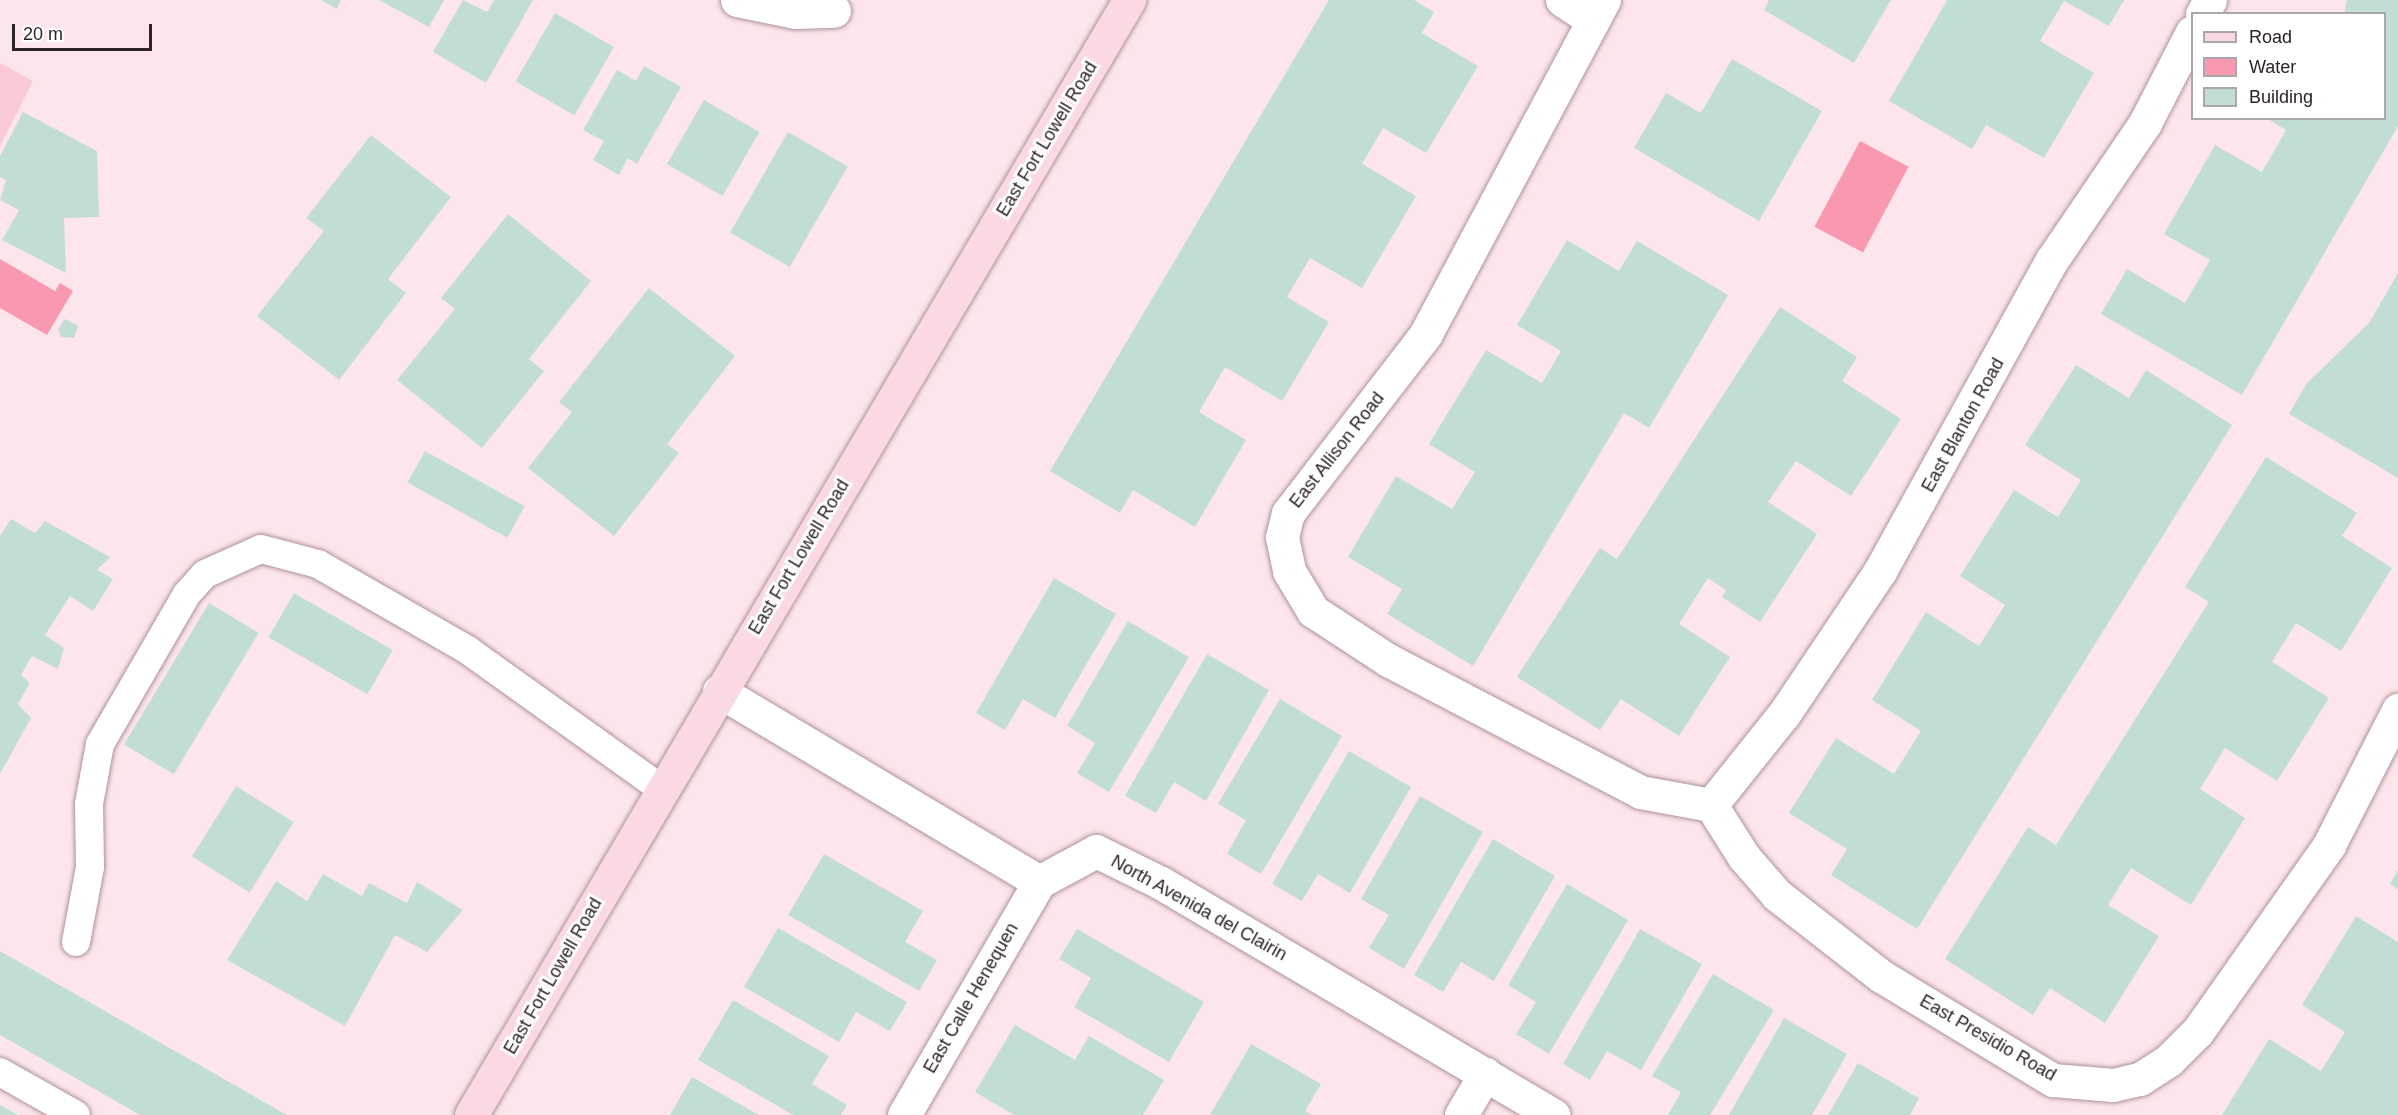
<!DOCTYPE html>
<html>
<head>
<meta charset="utf-8">
<style>
  body { margin:0 }
  #map { position:relative; width:2398px; height:1115px; overflow:hidden; background:#fce6eb; font-family:Arial,sans-serif }
  div>[style] { position:absolute }
  [style*='--x'] { left:calc(var(--x)*1px); top:calc(var(--y)*1px); width:calc(var(--w)*1px); rotate:calc(var(--a)*1deg) }
  .green>* { inset:0; background:#f9c9d4 }
  .water>* { inset:0; background:#f998b1; transform-origin:0 0 }
  .building>* { inset:0; background:#c2ddd4; transform-origin:0 0 }
  .roads { filter:drop-shadow(0 0 2px #ad9399) drop-shadow(0 0 2px #ad9399) }
  .lane>* { height:28px; margin:-14px; padding:0 14px; transform-origin:14px; border-radius:14px; background:#fff }
  .street>* { height:33px; margin:-16.5px; padding:0 16.5px; transform-origin:16.5px; border-radius:16.5px; background:#fff }
  .secondary>* { height:33px; margin:-16.5px; padding:0 16.5px; transform-origin:16.5px; border-radius:16.5px; background:#fad9e2 }
  span { translate:-50% -50%; white-space:nowrap; text-align:center; line-height:1.15; -webkit-text-stroke:6px #fff; paint-order:stroke }
  .street-label { font-size:18px; color:#2e2426 }
  .legend { position:absolute; left:2191px; top:12px; width:195px; height:108px; box-sizing:border-box; background:#fff; border:2px solid #aba7a8; margin:0; padding:8px 10px; list-style:none; font-size:18px; color:#2e2426 }
  .legend li { display:flex; align-items:center; gap:12px; height:30px }
  .legend b { width:30px; border:2px solid #aba7a8 }
  .scale { position:absolute; left:12px; top:24px; width:140px; height:27px; box-sizing:border-box; border:3px solid #2e2426; border-top:0; padding-left:8px; font-size:18px; line-height:21px; white-space:nowrap; color:#2e2426; -webkit-text-stroke:4px #fff; paint-order:stroke }
</style>
</head>
<body>
<div id="map">
  <div class="green">
    <div style="clip-path:polygon(0 63px,33px 81px,0 146px)"></div>
  </div>
  <div class="water">
    <div style="left:1860px;top:141px;width:55px;height:97px;rotate:28deg"></div>
    <div style="clip-path:polygon(0 259px,55px 291px,60px 283px,73px 291px,47px 335px,0 308px)"></div>
  </div>
  <div class="building">
    <div style="clip-path:polygon(321px 0,341px 0,337px 9px)"></div>
    <div style="clip-path:polygon(379px 0,444px 0,429px 27px)"></div>
    <div style="clip-path:polygon(463px 0,487px 12px,494px 0,533px 0,486px 83px,433px 52px)"></div>
    <div style="clip-path:polygon(1329px 0,1414px 0,1434px 12px,1422px 33px,1478px 66px,1426px 153px,1383px 128px,1362px 164px,1416px 196px,1362px 288px,1310px 258px,1287px 297px,1329px 322px,1282px 401px,1225px 367px,1199px 412px,1246px 440px,1195px 527px,1133px 490px,1120px 513px,1050px 471px)"></div>
    <div style="clip-path:polygon(1769px 0,1891px 0,1854px 63px,1764px 10px)"></div>
    <div style="clip-path:polygon(1947px 0,2124px 0,2109px 26px,2064px 1px,2040px 41px,2094px 73px,2044px 158px,1986px 125px,1972px 149px,1889px 101px)"></div>
    <div style="clip-path:polygon(2347px 0,2398px 0,2398px 126px,2242px 395px,2101px 314px,2127px 269px,2185px 303px,2210px 260px,2164px 234px,2215px 145px,2262px 172px,2286px 130px,2266px 118px,2384px 118px,2384px 14px,2344px 14px)"></div>
    <div style="left:555px;top:13px;width:68px;height:79px;rotate:30deg"></div>
    <div style="clip-path:polygon(1732px 59px,1822px 111px,1759px 221px,1634px 148px,1666px 93px,1701px 113px)"></div>
    <div style="clip-path:polygon(644px 66px,681px 87px,637px 164px,628px 158px,619px 175px,593px 160px,604px 141px,583px 130px,617px 70px,636px 81px)"></div>
    <div style="left:704px;top:100px;width:64px;height:74px;rotate:30deg"></div>
    <div style="clip-path:polygon(23px 112px,97px 151px,99px 217px,64px 218px,66px 273px,2px 240px,19px 210px,0 200px,6px 180px,0 177px,0 156px)"></div>
    <div style="left:788px;top:132px;width:69px;height:116px;rotate:30deg"></div>
    <div style="clip-path:polygon(371px 135px,451px 197px,388px 279px,406px 293px,339px 380px,257px 316px,324px 231px,306px 218px)"></div>
    <div style="clip-path:polygon(508px 214px,591px 281px,529px 359px,544px 371px,482px 448px,397px 380px,455px 309px,441px 298px)"></div>
    <div style="clip-path:polygon(1567px 240px,1619px 271px,1637px 241px,1728px 295px,1649px 428px,1624px 413px,1473px 666px,1387px 614px,1402px 589px,1348px 557px,1396px 476px,1452px 509px,1475px 472px,1429px 444px,1486px 350px,1542px 383px,1561px 351px,1517px 325px)"></div>
    <div style="clip-path:polygon(2398px 273px,2398px 478px,2289px 414px,2307px 383px,2369px 323px)"></div>
    <div style="clip-path:polygon(649px 288px,735px 356px,667px 444px,679px 453px,614px 536px,528px 468px,572px 412px,559px 402px)"></div>
    <div style="clip-path:polygon(1780px 307px,1857px 357px,1842px 381px,1901px 419px,1851px 496px,1796px 461px,1768px 502px,1817px 534px,1760px 622px,1722px 597px,1726px 590px,1708px 578px,1679px 624px,1730px 657px,1679px 736px,1621px 699px,1600px 730px,1517px 677px,1600px 548px,1617px 559px)"></div>
    <div style="clip-path:polygon(65px 319px,78px 326px,74px 338px,61px 337px,58px 329px)"></div>
    <div style="clip-path:polygon(2076px 365px,2129px 398px,2146px 370px,2232px 425px,1917px 929px,1831px 875px,1847px 849px,1789px 813px,1836px 738px,1894px 774px,1921px 731px,1872px 700px,1926px 612px,1979px 646px,2005px 605px,1960px 576px,2014px 490px,2058px 517px,2081px 480px,2025px 445px)"></div>
    <div style="left:425px;top:451px;width:114px;height:36px;rotate:29deg"></div>
    <div style="clip-path:polygon(2266px 457px,2357px 513px,2342px 536px,2392px 568px,2341px 651px,2296px 623px,2272px 662px,2329px 698px,2277px 781px,2225px 748px,2200px 789px,2245px 818px,2191px 905px,2131px 868px,2108px 905px,2159px 936px,2105px 1023px,2050px 988px,2033px 1015px,1945px 959px,2028px 827px,2056px 845px,2209px 602px,2185px 587px)"></div>
    <div style="clip-path:polygon(11px 519px,35px 533px,45px 521px,110px 557px,97px 570px,113px 579px,93px 611px,70px 596px,45px 635px,64px 648px,58px 669px,32px 656px,21px 675px,30px 683px,18px 704px,31px 718px,0 774px,0 536px)"></div>
    <div style="clip-path:polygon(1054px 578px,1116px 614px,1055px 718px,1023px 699px,1005px 730px,976px 713px)"></div>
    <div style="left:294px;top:593px;width:114px;height:51px;rotate:30deg"></div>
    <div style="left:209px;top:603px;width:58px;height:165px;rotate:31deg"></div>
    <div style="clip-path:polygon(1128px 621px,1189px 657px,1109px 792px,1077px 773px,1095px 743px,1067px 726px)"></div>
    <div style="clip-path:polygon(1207px 654px,1269px 690px,1206px 801px,1174px 782px,1156px 813px,1125px 796px)"></div>
    <div style="clip-path:polygon(1280px 699px,1342px 736px,1261px 874px,1227px 854px,1246px 820px,1218px 804px)"></div>
    <div style="clip-path:polygon(1349px 751px,1411px 787px,1350px 893px,1318px 874px,1302px 901px,1272px 884px)"></div>
    <div style="left:236px;top:786px;width:68px;height:83px;rotate:32deg"></div>
    <div style="clip-path:polygon(1420px 796px,1483px 832px,1404px 969px,1369px 948px,1389px 915px,1361px 899px)"></div>
    <div style="clip-path:polygon(1493px 839px,1555px 876px,1494px 981px,1461px 962px,1443px 992px,1414px 975px)"></div>
    <div style="clip-path:polygon(824px 854px,923px 911px,905px 942px,937px 960px,919px 991px,788px 915px)"></div>
    <div style="clip-path:polygon(2398px 870px,2398px 889px,2390px 884px)"></div>
    <div style="clip-path:polygon(323px 874px,362px 896px,369px 883px,407px 903px,417px 882px,463px 910px,427px 952px,395px 935px,345px 1026px,227px 960px,276px 881px,307px 901px)"></div>
    <div style="clip-path:polygon(1567px 884px,1628px 920px,1549px 1054px,1516px 1034px,1536px 1002px,1508px 985px)"></div>
    <div style="clip-path:polygon(2356px 916px,2398px 942px,2398px 1115px,2222px 1115px,2269px 1039px,2321px 1071px,2345px 1032px,2302px 1005px)"></div>
    <div style="clip-path:polygon(778px 928px,907px 1002px,890px 1031px,856px 1012px,839px 1042px,744px 987px)"></div>
    <div style="clip-path:polygon(1077px 929px,1204px 1002px,1169px 1062px,1074px 1007px,1091px 978px,1059px 959px)"></div>
    <div style="clip-path:polygon(1640px 929px,1702px 964px,1641px 1070px,1607px 1051px,1590px 1080px,1563px 1064px)"></div>
    <div style="clip-path:polygon(0 951px,287px 1115px,140px 1115px,0 1035px)"></div>
    <div style="clip-path:polygon(1713px 974px,1774px 1010px,1710px 1115px,1668px 1115px,1681px 1092px,1652px 1076px)"></div>
    <div style="clip-path:polygon(733px 1000px,829px 1056px,812px 1084px,847px 1105px,841px 1115px,793px 1115px,698px 1060px)"></div>
    <div style="clip-path:polygon(1784px 1018px,1847px 1054px,1812px 1115px,1729px 1115px)"></div>
    <div style="clip-path:polygon(1015px 1025px,1075px 1060px,1089px 1036px,1164px 1080px,1143px 1115px,1014px 1115px,975px 1092px)"></div>
    <div style="clip-path:polygon(1251px 1044px,1321px 1084px,1305px 1111px,1312px 1115px,1210px 1115px)"></div>
    <div style="clip-path:polygon(1858px 1063px,1919px 1098px,1910px 1115px,1828px 1115px)"></div>
    <div style="clip-path:polygon(692px 1077px,759px 1115px,670px 1115px)"></div>
    <div style="clip-path:polygon(0 1105px,18px 1115px,0 1115px)"></div>
  </div>
  <div class="roads">
    <div class="lane">
      <div style="--x:76;--y:942;--w:76;--a:-79.4"></div>
      <div style="--x:90;--y:867;--w:63;--a:-90.9"></div>
      <div style="--x:89;--y:804;--w:61;--a:-79.6"></div>
      <div style="--x:100;--y:744;--w:173;--a:-59.9"></div>
      <div style="--x:187;--y:594;--w:27;--a:-48"></div>
      <div style="--x:205;--y:574;--w:61;--a:-24.1"></div>
      <div style="--x:261;--y:549;--w:59;--a:14.7"></div>
      <div style="--x:318;--y:564;--w:174;--a:29.9"></div>
      <div style="--x:469;--y:651;--w:237;--a:35.6"></div>
      <div style="--x:0;--y:1072;--w:87;--a:29.5"></div>
    </div>
    <div class="street">
      <div style="--x:737;--y:0;--w:60;--a:11.5"></div>
      <div style="--x:796;--y:12;--w:38;--a:-2"></div>
      <div style="--x:1562;--y:0;--w:37;--a:33"></div>
      <div style="--x:1604;--y:0;--w:378;--a:118.1"></div>
      <div style="--x:1426;--y:334;--w:226;--a:127.6"></div>
      <div style="--x:1288;--y:513;--w:25;--a:104"></div>
      <div style="--x:1282;--y:537;--w:35;--a:78"></div>
      <div style="--x:1289;--y:571;--w:47;--a:59"></div>
      <div style="--x:1313;--y:611;--w:90;--a:33.2"></div>
      <div style="--x:1388;--y:660;--w:284;--a:27.6"></div>
      <div style="--x:1640;--y:792;--w:72;--a:10.4"></div>
      <div style="--x:2202;--y:14;--w:16;--a:-60"></div>
      <div style="--x:719;--y:691;--w:373;--a:30.8"></div>
      <div style="--x:1711;--y:805;--w:62;--a:57.6"></div>
      <div style="--x:1744;--y:857;--w:50;--a:49"></div>
      <div style="--x:1777;--y:895;--w:132;--a:37.9"></div>
      <div style="--x:1881;--y:976;--w:201;--a:31.2"></div>
      <div style="--x:2053;--y:1080;--w:60;--a:4.8"></div>
      <div style="--x:2113;--y:1085;--w:28;--a:-13"></div>
      <div style="--x:2140;--y:1079;--w:35;--a:-33"></div>
      <div style="--x:2169;--y:1060;--w:41;--a:-45"></div>
      <div style="--x:2198;--y:1031;--w:228;--a:-54.8"></div>
      <div style="--x:2329;--y:845;--w:152;--a:-62.9"></div>
      <div style="--x:1711;--y:805;--w:117;--a:-51.3"></div>
      <div style="--x:1784;--y:714;--w:172;--a:-56.1"></div>
      <div style="--x:1880;--y:571;--w:355;--a:-61.1"></div>
      <div style="--x:2052;--y:260;--w:166;--a:-55.8"></div>
      <div style="--x:2145;--y:123;--w:102;--a:-62.7"></div>
      <div style="--x:1039;--y:882;--w:65;--a:-28.5"></div>
      <div style="--x:1096;--y:851;--w:72;--a:26.2"></div>
      <div style="--x:1161;--y:883;--w:456;--a:30.6"></div>
      <div style="--x:904;--y:1115;--w:269;--a:-59.9"></div>
      <div style="--x:1461;--y:1115;--w:48;--a:-59.7"></div>
    </div>
    <div class="secondary">
      <div style="--x:471;--y:1115;--w:1295;--a:-59.45"></div>
    </div>
  </div>
  <div class="street-label">
    <span style="left:1047px;top:139px;rotate:-59deg">East Fort Lowell Road</span>
    <span style="left:1963px;top:425px;rotate:-61deg">East Blanton Road</span>
    <span style="left:1337px;top:450px;rotate:-52deg">East Allison Road</span>
    <span style="left:799px;top:557px;rotate:-59deg">East Fort Lowell Road</span>
    <span style="left:1199px;top:908px;rotate:29deg">North Avenida del Clairin</span>
    <span style="left:553px;top:976px;rotate:-60deg">East Fort Lowell Road</span>
    <span style="left:971px;top:998px;rotate:-60deg">East Calle Henequen</span>
    <span style="left:1988px;top:1038px;rotate:30deg">East Presidio Road</span>
  </div>
  <ul class="legend">
  <li><b style="height:8px;background:#fad9e2"></b>Road</li>
  <li><b style="height:16px;background:#f998b1"></b>Water</li>
  <li><b style="height:16px;background:#c2ddd4"></b>Building</li>
  </ul>
  <div class="scale">20 m</div>
</div>
</body>
</html>
